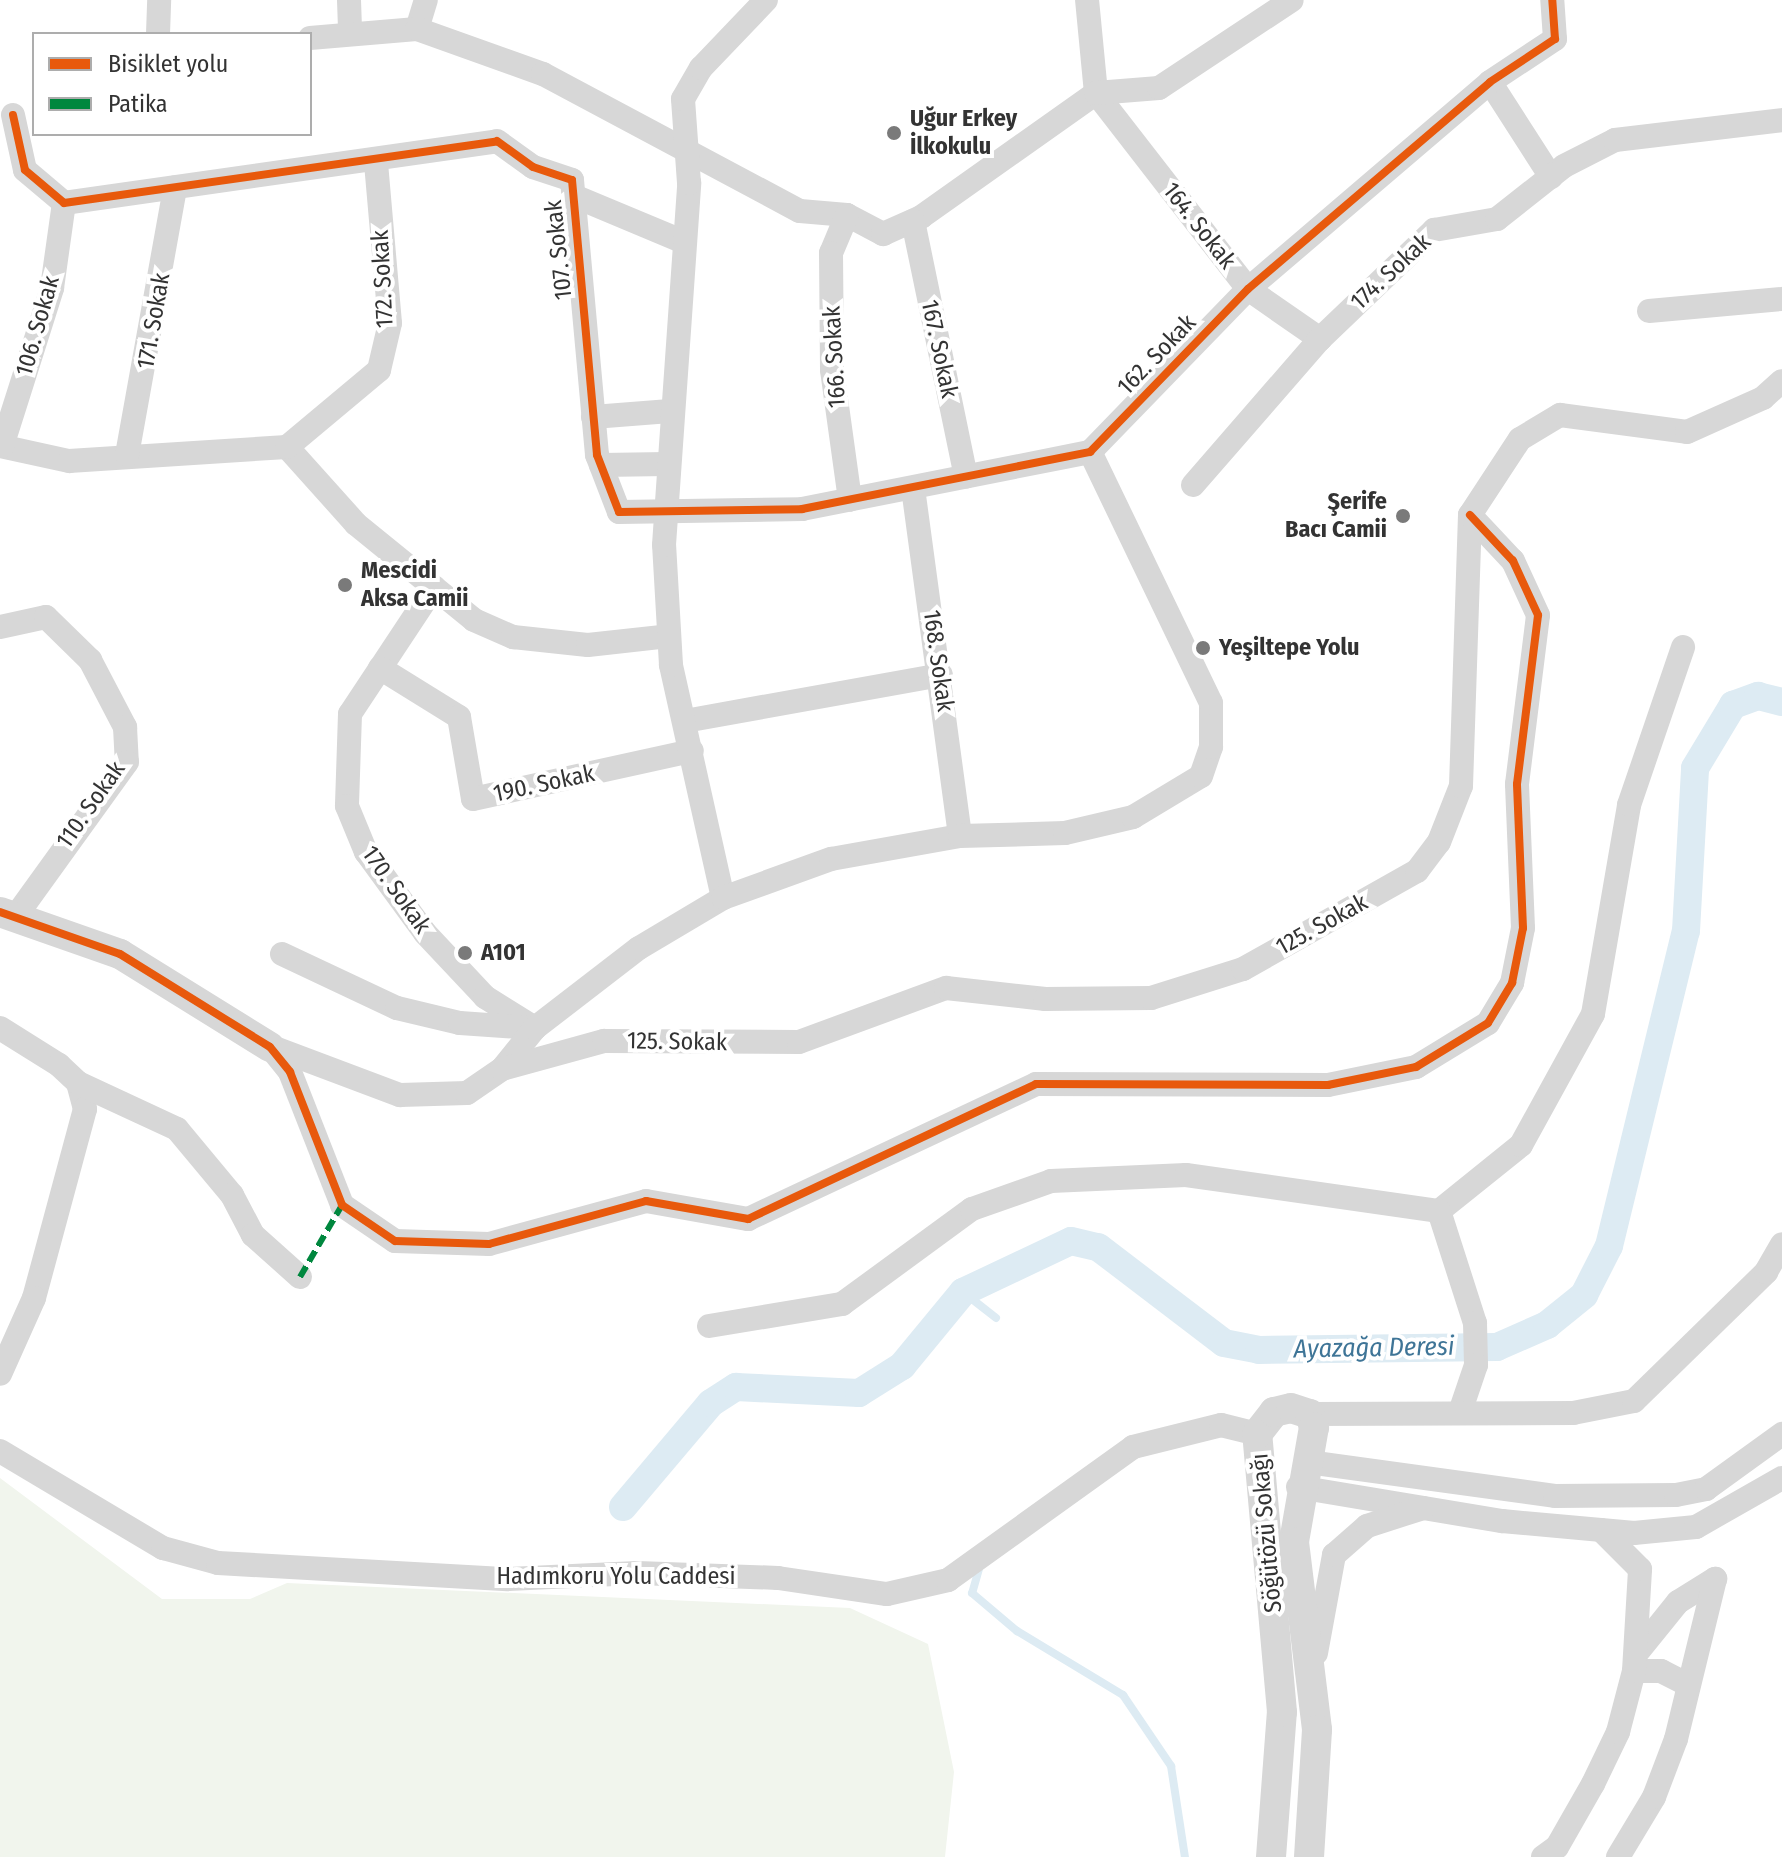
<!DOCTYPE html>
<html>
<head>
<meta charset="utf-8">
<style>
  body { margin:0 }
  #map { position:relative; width:1782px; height:1857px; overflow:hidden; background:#fff; font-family:"Fira Sans Condensed",sans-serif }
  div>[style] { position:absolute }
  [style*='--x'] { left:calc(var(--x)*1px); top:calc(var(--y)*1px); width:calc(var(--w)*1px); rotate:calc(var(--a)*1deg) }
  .green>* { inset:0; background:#f1f5ed }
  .stream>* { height:8px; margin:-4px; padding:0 4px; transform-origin:4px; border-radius:4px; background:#ddebf3 }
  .canal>* { height:28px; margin:-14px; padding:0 14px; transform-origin:14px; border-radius:14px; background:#ddebf3 }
  .minor>* { height:24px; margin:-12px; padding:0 12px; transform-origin:12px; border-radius:12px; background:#d7d7d7 }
  .tertiary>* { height:30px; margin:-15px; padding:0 15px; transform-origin:15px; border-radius:15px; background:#d7d7d7 }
  .quiet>* { height:6px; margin-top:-3px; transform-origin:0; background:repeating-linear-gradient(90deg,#00873e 0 12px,transparent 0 18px) }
  .cycleway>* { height:8px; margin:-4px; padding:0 4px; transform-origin:4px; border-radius:4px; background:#e8590c }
  .dots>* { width:22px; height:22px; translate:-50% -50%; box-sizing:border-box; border:4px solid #fff; border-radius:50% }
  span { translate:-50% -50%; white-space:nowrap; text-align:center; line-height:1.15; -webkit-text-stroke:8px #fff; paint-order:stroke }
  .poi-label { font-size:24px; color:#333; font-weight:700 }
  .left { translate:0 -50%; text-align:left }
  .right { translate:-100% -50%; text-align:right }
  .street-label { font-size:24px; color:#333 }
  .water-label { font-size:26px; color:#3f7597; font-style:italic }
  .legend { position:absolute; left:32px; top:32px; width:280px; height:104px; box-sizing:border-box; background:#fff; border:2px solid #adadad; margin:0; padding:10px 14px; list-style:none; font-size:24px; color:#333 }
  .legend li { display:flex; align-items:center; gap:16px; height:40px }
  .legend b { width:40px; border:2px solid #adadad }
</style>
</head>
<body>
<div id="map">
  <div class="green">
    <div style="clip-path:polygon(0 1478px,162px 1599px,250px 1599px,287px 1583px,850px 1608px,928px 1644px,954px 1772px,945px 1857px,0 1857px)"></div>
  </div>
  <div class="stream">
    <div style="--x:963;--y:1292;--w:42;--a:38.2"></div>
    <div style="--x:979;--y:1569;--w:25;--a:106"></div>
    <div style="--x:972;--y:1593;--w:59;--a:40.2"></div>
    <div style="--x:1017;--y:1631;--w:124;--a:31.1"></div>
    <div style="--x:1123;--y:1695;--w:86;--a:55.9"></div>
    <div style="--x:1171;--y:1766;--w:92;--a:81.3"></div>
  </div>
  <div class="canal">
    <div style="--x:623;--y:1507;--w:136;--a:-49.8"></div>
    <div style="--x:711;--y:1403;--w:30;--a:-33"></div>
    <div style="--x:736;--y:1387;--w:123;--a:2.8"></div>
    <div style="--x:859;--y:1393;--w:51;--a:-32.1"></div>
    <div style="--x:902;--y:1366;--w:96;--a:-50.5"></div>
    <div style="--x:963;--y:1292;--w:119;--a:-25.3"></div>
    <div style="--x:1071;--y:1241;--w:28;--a:13"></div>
    <div style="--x:1098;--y:1247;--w:158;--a:37.3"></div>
    <div style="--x:1224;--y:1343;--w:36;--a:11"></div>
    <div style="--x:1259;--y:1350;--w:238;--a:-0.7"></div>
    <div style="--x:1497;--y:1347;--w:55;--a:-23.7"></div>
    <div style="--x:1547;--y:1325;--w:48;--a:-39"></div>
    <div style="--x:1584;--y:1295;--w:55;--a:-63"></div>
    <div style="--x:1609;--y:1246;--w:324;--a:-76.3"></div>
    <div style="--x:1686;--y:931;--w:163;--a:-86.8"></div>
    <div style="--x:1695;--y:768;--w:74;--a:-58.9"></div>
    <div style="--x:1733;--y:705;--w:27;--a:-20"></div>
    <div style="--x:1758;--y:696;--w:25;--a:14"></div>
  </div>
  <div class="minor">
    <div style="--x:349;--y:0;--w:30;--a:88"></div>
    <div style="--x:417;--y:29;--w:30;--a:-73"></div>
    <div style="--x:158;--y:34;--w:34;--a:-88"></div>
    <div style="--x:310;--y:38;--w:107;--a:-4.8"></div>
    <div style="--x:417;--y:29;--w:134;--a:19.7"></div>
    <div style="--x:543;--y:74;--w:291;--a:28.1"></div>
    <div style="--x:800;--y:211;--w:47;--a:4.9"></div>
    <div style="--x:847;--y:215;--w:41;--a:27.8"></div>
    <div style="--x:883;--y:234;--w:42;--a:-24.1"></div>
    <div style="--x:921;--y:217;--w:214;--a:-35.3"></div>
    <div style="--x:1096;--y:93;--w:93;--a:-95.5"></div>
    <div style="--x:1490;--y:82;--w:113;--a:57.3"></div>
    <div style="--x:1096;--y:93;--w:248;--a:52.2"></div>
    <div style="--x:1248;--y:289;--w:88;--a:34.8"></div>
    <div style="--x:1096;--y:93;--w:63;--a:-4.5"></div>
    <div style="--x:1159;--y:88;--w:159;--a:-33.5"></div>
    <div style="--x:13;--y:115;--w:56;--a:77.7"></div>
    <div style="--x:25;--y:170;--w:51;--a:40.2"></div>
    <div style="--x:64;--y:203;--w:437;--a:-8.1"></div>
    <div style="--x:497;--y:141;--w:44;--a:35.8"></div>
    <div style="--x:533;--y:167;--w:41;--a:18.4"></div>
    <div style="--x:572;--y:180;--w:276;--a:84.8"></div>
    <div style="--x:597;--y:455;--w:61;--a:68.9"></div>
    <div style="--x:619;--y:512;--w:183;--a:-0.9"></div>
    <div style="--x:802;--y:509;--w:294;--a:-11.2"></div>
    <div style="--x:1090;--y:452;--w:227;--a:-45.9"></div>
    <div style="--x:1248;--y:289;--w:318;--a:-40.5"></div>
    <div style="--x:1490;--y:82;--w:78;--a:-33.5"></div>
    <div style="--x:1555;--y:39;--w:39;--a:-94"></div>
    <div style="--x:574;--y:196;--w:119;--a:22.7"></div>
    <div style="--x:847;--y:215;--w:41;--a:112.8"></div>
    <div style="--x:831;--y:253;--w:117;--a:89.5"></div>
    <div style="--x:832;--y:370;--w:131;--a:82.1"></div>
    <div style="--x:913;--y:221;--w:261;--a:78.3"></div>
    <div style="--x:1649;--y:311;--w:134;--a:-5.2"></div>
    <div style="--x:593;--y:417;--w:77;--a:-4.5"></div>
    <div style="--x:0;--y:446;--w:71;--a:12.3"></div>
    <div style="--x:69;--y:461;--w:218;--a:-3.7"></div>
    <div style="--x:287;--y:447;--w:103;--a:48.1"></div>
    <div style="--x:356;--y:524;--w:152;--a:39.1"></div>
    <div style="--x:474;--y:620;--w:43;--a:23.6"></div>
    <div style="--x:513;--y:637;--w:75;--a:6.1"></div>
    <div style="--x:588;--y:645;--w:81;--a:-6.3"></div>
    <div style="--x:2;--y:446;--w:166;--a:-72.4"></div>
    <div style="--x:52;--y:288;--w:86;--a:-82"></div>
    <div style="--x:287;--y:447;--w:120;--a:-39.9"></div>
    <div style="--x:379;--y:370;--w:48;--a:-76.8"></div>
    <div style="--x:390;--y:323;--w:161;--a:-95"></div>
    <div style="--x:127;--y:455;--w:272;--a:-79.8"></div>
    <div style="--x:601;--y:465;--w:66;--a:-0.9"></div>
    <div style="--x:1193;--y:485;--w:194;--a:-49"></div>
    <div style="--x:1320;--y:339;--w:158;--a:-43.7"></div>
    <div style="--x:1434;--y:230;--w:64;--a:-9.9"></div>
    <div style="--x:1497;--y:219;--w:85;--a:-38.3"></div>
    <div style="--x:1564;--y:166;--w:57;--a:-27"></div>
    <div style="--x:1615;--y:140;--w:168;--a:-6.8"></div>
    <div style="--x:913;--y:488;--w:351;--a:82.3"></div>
    <div style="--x:434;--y:587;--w:152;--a:123.5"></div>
    <div style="--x:350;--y:714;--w:92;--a:91.9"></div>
    <div style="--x:347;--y:806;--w:50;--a:67.6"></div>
    <div style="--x:366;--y:852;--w:100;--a:53.9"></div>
    <div style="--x:425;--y:933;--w:88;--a:46.8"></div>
    <div style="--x:485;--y:997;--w:59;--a:31.8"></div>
    <div style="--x:0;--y:627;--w:47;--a:-12.3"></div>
    <div style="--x:46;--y:617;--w:62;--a:44.3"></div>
    <div style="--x:90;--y:660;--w:76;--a:62.4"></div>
    <div style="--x:125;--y:727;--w:35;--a:87"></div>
    <div style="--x:127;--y:762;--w:186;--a:125.8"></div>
    <div style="--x:380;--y:668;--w:93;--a:31.8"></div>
    <div style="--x:459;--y:717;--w:83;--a:80.3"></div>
    <div style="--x:473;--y:799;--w:224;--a:-12.4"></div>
    <div style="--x:685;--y:721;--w:260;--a:-10.2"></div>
    <div style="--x:723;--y:898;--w:239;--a:-102.6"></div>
    <div style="--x:671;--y:665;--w:120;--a:-93.3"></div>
    <div style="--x:664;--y:545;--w:363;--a:-86"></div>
    <div style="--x:689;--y:183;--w:84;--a:-94.1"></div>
    <div style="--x:683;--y:99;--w:36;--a:-60"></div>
    <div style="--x:701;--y:68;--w:94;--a:-46.3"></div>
    <div style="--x:282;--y:954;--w:127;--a:25.2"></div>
    <div style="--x:397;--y:1008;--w:65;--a:13.4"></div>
    <div style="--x:460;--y:1023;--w:73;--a:3.9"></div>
    <div style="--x:0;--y:1028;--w:70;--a:32.1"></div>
    <div style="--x:59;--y:1065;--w:26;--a:43"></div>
    <div style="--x:78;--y:1083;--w:27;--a:75"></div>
    <div style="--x:85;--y:1109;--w:196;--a:105.1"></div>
    <div style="--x:34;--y:1298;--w:83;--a:114.1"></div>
    <div style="--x:270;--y:1047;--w:32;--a:51"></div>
    <div style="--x:290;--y:1072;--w:143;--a:68.6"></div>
    <div style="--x:342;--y:1205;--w:64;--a:34.2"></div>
    <div style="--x:395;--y:1241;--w:94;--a:1.8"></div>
    <div style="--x:489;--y:1244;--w:163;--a:-15.3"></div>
    <div style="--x:646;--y:1201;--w:104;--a:10"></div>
    <div style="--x:748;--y:1219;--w:318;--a:-25.1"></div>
    <div style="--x:1036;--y:1084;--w:292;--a:0.2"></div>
    <div style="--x:1328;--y:1085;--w:90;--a:-11.6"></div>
    <div style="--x:1416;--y:1067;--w:84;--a:-31.4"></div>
    <div style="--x:1488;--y:1023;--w:47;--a:-59"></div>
    <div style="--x:1512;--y:983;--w:56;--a:-78.7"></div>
    <div style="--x:1523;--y:928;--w:144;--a:-92.4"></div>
    <div style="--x:1517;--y:784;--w:170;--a:-82.9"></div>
    <div style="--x:1538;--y:615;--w:60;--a:-114.8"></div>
    <div style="--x:1513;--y:561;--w:63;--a:-133.1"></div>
    <div style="--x:272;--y:1047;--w:137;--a:20.6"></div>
    <div style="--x:400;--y:1095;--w:67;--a:-1.7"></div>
    <div style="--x:467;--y:1093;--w:42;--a:-34.4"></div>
    <div style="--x:502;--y:1069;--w:53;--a:-51.2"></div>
    <div style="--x:535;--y:1028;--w:131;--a:-37.6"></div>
    <div style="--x:639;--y:948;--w:98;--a:-30.8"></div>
    <div style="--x:723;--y:898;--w:115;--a:-19.9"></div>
    <div style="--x:831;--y:859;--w:131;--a:-10.1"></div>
    <div style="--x:960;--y:836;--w:105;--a:-1.6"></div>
    <div style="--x:1065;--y:833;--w:70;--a:-13.2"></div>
    <div style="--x:1133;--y:817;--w:79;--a:-31.1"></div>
    <div style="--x:1201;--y:776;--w:31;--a:-71"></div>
    <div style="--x:1211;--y:747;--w:44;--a:-90"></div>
    <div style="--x:1211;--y:703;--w:279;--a:-115.7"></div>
    <div style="--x:502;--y:1069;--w:106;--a:-15.4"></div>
    <div style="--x:604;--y:1041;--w:195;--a:0.3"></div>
    <div style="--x:799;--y:1042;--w:157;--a:-20.2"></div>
    <div style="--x:946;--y:988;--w:100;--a:6.3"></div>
    <div style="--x:1045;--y:999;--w:106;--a:-0.5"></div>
    <div style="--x:1151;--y:998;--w:96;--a:-17.5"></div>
    <div style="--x:1243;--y:969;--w:200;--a:-29.4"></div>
    <div style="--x:1417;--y:871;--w:36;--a:-53"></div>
    <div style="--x:1439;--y:842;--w:60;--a:-68.6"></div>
    <div style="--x:1461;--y:786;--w:271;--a:-88.1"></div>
    <div style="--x:1470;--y:515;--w:91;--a:-56.7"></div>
    <div style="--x:1520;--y:439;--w:47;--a:-31"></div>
    <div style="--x:1560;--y:415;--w:128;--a:7.6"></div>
    <div style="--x:1687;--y:432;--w:83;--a:-24.1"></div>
    <div style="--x:1763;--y:398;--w:25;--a:-42"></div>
    <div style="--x:78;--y:1083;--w:109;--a:24.9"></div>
    <div style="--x:177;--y:1129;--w:86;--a:50.2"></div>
    <div style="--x:232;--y:1195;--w:45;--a:62.3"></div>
    <div style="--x:253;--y:1235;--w:63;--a:41.8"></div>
    <div style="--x:1439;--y:1211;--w:105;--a:-38.8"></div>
    <div style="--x:1521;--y:1145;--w:149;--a:-61.2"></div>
    <div style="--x:1593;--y:1014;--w:212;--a:-80.2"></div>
    <div style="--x:1629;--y:805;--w:167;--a:-71.1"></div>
    <div style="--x:1439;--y:1211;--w:118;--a:72.2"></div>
    <div style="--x:1475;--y:1323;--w:42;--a:88.6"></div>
    <div style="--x:1476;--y:1365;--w:46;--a:108.8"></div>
    <div style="--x:709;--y:1326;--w:135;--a:-9.4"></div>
    <div style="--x:842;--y:1304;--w:161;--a:-36.2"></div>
    <div style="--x:972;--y:1209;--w:84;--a:-19.5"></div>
    <div style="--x:1051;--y:1181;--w:135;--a:-2.5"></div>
    <div style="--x:1186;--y:1175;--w:256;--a:8.1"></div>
    <div style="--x:1310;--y:1414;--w:263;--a:-0.2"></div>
    <div style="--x:1573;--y:1413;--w:62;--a:-11.1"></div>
    <div style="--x:1634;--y:1401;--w:185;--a:-44.3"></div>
    <div style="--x:1766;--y:1272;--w:32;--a:-60"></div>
    <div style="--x:0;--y:1451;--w:190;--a:30.8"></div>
    <div style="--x:163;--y:1548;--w:57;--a:15.3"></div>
    <div style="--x:218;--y:1563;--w:290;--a:3.2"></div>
    <div style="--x:508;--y:1579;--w:129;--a:-2.7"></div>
    <div style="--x:637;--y:1573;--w:141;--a:2"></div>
    <div style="--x:778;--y:1578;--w:110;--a:8.4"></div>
    <div style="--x:887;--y:1594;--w:63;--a:-12.9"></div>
    <div style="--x:948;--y:1580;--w:228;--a:-35.7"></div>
    <div style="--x:1133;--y:1447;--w:91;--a:-14"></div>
    <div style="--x:1221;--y:1425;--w:37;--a:14"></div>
    <div style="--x:1308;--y:1462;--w:249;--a:7.8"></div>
    <div style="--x:1555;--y:1496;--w:121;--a:-0.5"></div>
    <div style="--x:1676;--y:1495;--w:31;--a:-11"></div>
    <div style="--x:1706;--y:1489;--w:94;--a:-35.9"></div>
    <div style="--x:1298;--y:1487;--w:207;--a:9.5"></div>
    <div style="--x:1502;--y:1521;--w:133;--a:5.2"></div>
    <div style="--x:1634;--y:1533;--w:62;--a:-5.5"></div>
    <div style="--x:1696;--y:1527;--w:99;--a:-29.7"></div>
    <div style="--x:1316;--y:1653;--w:100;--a:-79.6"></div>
    <div style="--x:1334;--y:1555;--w:44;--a:-41.3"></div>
    <div style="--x:1367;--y:1526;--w:59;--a:-17.8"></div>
    <div style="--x:1636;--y:1654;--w:67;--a:-51.1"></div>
    <div style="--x:1678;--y:1602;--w:44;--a:-31.9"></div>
    <div style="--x:1634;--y:1671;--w:27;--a:0"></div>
    <div style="--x:1661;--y:1671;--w:30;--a:27"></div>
    <div style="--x:1543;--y:1857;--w:17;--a:-36"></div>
    <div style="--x:1557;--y:1847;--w:73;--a:-60.3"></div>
    <div style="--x:1593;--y:1784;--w:58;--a:-64.3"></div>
    <div style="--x:1618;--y:1732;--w:63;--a:-75.3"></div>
    <div style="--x:1634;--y:1671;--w:102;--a:-86.6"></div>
    <div style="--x:1640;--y:1569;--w:55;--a:-135"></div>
    <div style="--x:1618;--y:1857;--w:70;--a:-59"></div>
    <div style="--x:1654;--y:1797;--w:62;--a:-69.2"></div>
    <div style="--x:1676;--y:1739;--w:165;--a:-76.3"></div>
  </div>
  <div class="tertiary">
    <div style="--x:0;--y:912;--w:127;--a:19.3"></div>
    <div style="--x:120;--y:954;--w:176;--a:31.8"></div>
    <div style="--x:1271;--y:1857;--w:145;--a:-85.7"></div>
    <div style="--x:1282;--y:1712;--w:279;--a:-95.1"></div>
    <div style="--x:1257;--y:1434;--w:28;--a:-52"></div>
    <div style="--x:1274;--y:1412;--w:17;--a:-13"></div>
    <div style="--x:1291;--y:1408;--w:20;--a:18"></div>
    <div style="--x:1310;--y:1414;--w:14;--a:73"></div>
    <div style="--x:1314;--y:1427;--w:117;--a:99.9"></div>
    <div style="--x:1294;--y:1542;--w:189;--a:83"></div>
    <div style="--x:1317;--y:1730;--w:127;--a:93.6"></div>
  </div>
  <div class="quiet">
    <div style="--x:300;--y:1277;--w:83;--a:-59.7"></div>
  </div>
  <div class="cycleway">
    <div style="--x:13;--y:115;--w:56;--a:77.7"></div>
    <div style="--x:25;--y:170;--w:51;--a:40.2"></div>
    <div style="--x:64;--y:203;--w:437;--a:-8.1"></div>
    <div style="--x:497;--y:141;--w:44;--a:35.8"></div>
    <div style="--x:533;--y:167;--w:41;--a:18.4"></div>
    <div style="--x:572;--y:180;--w:276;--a:84.8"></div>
    <div style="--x:597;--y:455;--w:61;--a:68.9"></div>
    <div style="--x:619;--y:512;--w:183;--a:-0.9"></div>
    <div style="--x:802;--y:509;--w:294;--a:-11.2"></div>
    <div style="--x:1090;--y:452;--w:227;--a:-45.9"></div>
    <div style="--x:1248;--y:289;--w:318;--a:-40.5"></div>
    <div style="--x:1490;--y:82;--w:78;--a:-33.5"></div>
    <div style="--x:1555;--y:39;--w:39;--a:-94"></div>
    <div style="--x:0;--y:912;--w:127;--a:19.3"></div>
    <div style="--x:120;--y:954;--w:176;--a:31.8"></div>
    <div style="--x:270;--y:1047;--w:32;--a:51"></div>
    <div style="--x:290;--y:1072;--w:143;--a:68.6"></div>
    <div style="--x:342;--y:1205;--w:64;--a:34.2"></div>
    <div style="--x:395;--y:1241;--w:94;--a:1.8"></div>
    <div style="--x:489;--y:1244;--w:163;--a:-15.3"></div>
    <div style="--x:646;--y:1201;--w:104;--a:10"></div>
    <div style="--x:748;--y:1219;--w:318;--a:-25.1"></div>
    <div style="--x:1036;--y:1084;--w:292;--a:0.2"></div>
    <div style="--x:1328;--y:1085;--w:90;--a:-11.6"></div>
    <div style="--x:1416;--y:1067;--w:84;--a:-31.4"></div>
    <div style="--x:1488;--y:1023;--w:47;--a:-59"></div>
    <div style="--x:1512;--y:983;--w:56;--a:-78.7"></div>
    <div style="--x:1523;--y:928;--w:144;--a:-92.4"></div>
    <div style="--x:1517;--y:784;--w:170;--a:-82.9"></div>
    <div style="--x:1538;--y:615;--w:60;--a:-114.8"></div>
    <div style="--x:1513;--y:561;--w:63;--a:-133.1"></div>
  </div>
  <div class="dots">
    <div style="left:894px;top:133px;background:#7a7a7a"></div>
    <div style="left:1403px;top:516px;background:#7a7a7a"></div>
    <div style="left:345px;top:585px;background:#7a7a7a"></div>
    <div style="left:1203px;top:648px;background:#7a7a7a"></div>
    <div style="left:465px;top:953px;background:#7a7a7a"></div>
  </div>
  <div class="poi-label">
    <span class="left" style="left:910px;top:133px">Uğur Erkey<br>İlkokulu</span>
    <span class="right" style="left:1387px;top:516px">Şerife<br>Bacı Camii</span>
    <span class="left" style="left:361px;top:585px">Mescidi<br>Aksa Camii</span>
    <span class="left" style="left:1219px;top:648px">Yeşiltepe Yolu</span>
    <span class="left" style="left:481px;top:953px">A101</span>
  </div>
  <div class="street-label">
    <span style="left:1199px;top:226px;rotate:52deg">164. Sokak</span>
    <span style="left:559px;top:250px;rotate:-96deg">107. Sokak</span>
    <span style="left:1391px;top:272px;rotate:-43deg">174. Sokak</span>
    <span style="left:383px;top:279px;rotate:-93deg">172. Sokak</span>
    <span style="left:154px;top:321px;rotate:-80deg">171. Sokak</span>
    <span style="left:38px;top:326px;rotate:-74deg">106. Sokak</span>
    <span style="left:939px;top:349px;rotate:78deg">167. Sokak</span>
    <span style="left:1157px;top:355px;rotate:-46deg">162. Sokak</span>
    <span style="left:835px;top:357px;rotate:-93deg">166. Sokak</span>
    <span style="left:938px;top:661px;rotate:82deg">168. Sokak</span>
    <span style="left:544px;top:784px;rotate:-12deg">190. Sokak</span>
    <span style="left:91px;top:805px;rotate:-55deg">110. Sokak</span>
    <span style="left:396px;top:890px;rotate:55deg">170. Sokak</span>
    <span style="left:1322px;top:925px;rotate:-29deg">125. Sokak</span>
    <span style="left:677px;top:1042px;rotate:1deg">125. Sokak</span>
    <span style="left:1267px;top:1533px;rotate:-95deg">Söğütözü Sokağı</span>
    <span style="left:616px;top:1577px">Hadımkoru Yolu Caddesi</span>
  </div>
  <div class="water-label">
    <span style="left:1374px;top:1348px;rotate:-1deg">Ayazağa Deresi</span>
  </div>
  <ul class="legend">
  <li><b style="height:10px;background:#e8590c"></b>Bisiklet yolu</li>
  <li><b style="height:10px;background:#00873e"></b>Patika</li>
  </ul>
</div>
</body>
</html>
